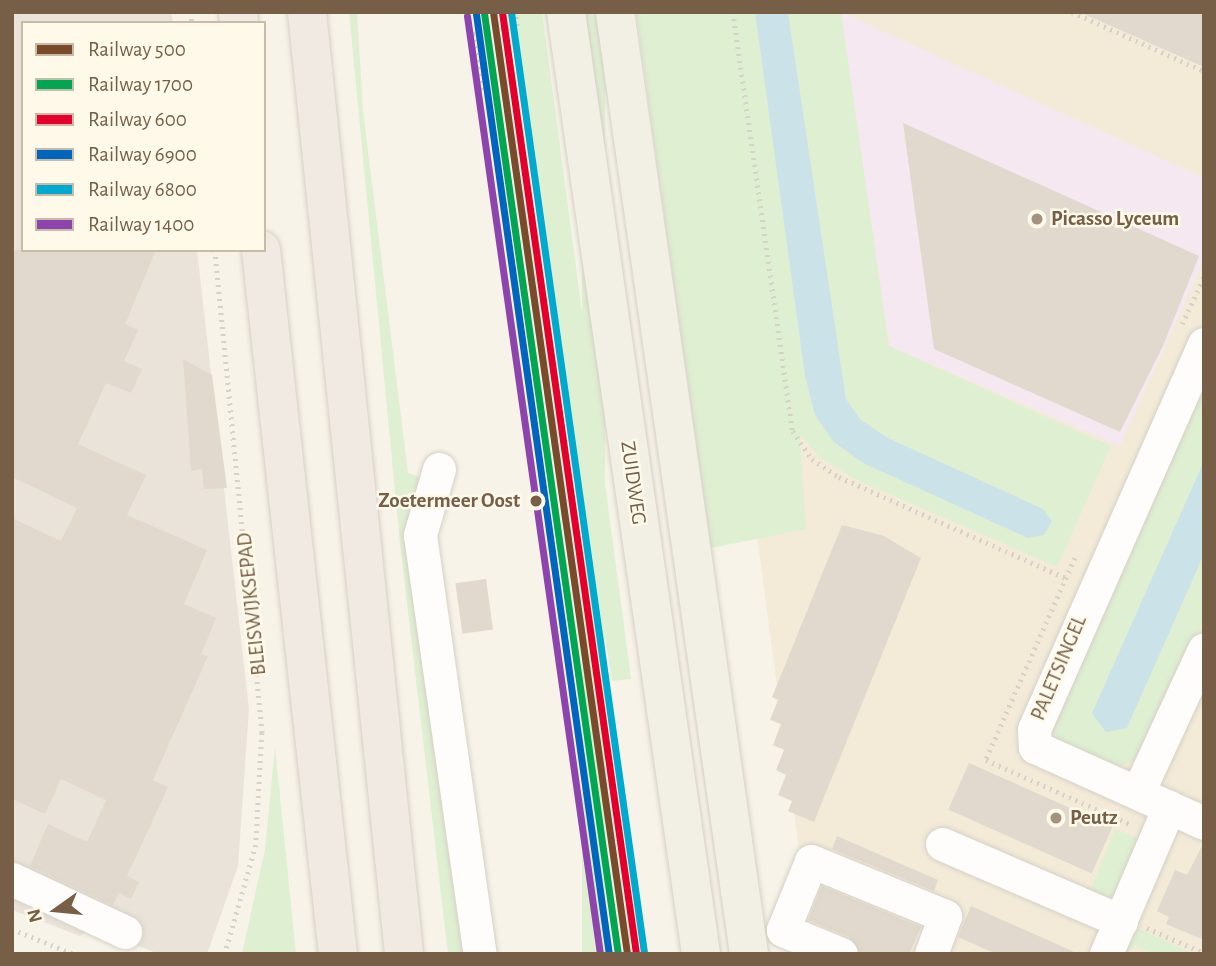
<!DOCTYPE html>
<html>
<head>
<meta charset="utf-8">
<style>
  body { margin:0 }
  #map { position:relative; width:1216px; height:966px; overflow:hidden; background:#f7f3e8; font-family:"Alegreya Sans",sans-serif }
  div>[style] { position:absolute }
  [style*='--x'] { left:calc(var(--x)*1px); top:calc(var(--y)*1px); width:calc(var(--w)*1px); rotate:calc(var(--a)*1deg) }
  .residential>* { inset:0; background:#f3ebd8 }
  .industrial>* { inset:0; background:#eae3d9 }
  .education>* { inset:0; background:#f5e8f1 }
  .green>* { inset:0; background:#dfefd2; transform-origin:0 0 }
  .water>* { inset:0; background:#cae2e8 }
  .building>* { inset:0; background:#e1d9cd; transform-origin:0 0 }
  .path>* { height:4.5px; margin-top:-2.25px; transform-origin:0; background:repeating-linear-gradient(90deg,#d8d1c9 0 2px,transparent 0 7px) }
  .roads { filter:drop-shadow(0 0 2px #d6d0c7) drop-shadow(0 0 2px #d6d0c7) }
  .minor>* { height:33px; margin:-16.5px; padding:0 16.5px; transform-origin:16.5px; border-radius:16.5px; background:#fefdfc }
  .major>* { height:38px; margin:-19px; padding:0 19px; transform-origin:19px; border-radius:19px; background:#f2efe4 }
  .highway>* { height:38px; margin:-19px; padding:0 19px; transform-origin:19px; border-radius:19px; background:#f1eae3 }
  .rail-1>* { height:7px; margin:-3.5px; padding:0 3.5px; transform-origin:3.5px; border-radius:3.5px; background:#7a4b2a }
  .rail-2>* { height:7px; margin:-3.5px; padding:0 3.5px; transform-origin:3.5px; border-radius:3.5px; background:#00a651 }
  .rail-3>* { height:7px; margin:-3.5px; padding:0 3.5px; transform-origin:3.5px; border-radius:3.5px; background:#e4002b }
  .rail-4>* { height:7px; margin:-3.5px; padding:0 3.5px; transform-origin:3.5px; border-radius:3.5px; background:#0065bd }
  .rail-5>* { height:7px; margin:-3.5px; padding:0 3.5px; transform-origin:3.5px; border-radius:3.5px; background:#00a9ce }
  .rail-6>* { height:7px; margin:-3.5px; padding:0 3.5px; transform-origin:3.5px; border-radius:3.5px; background:#8e44ad }
  .dots>* { width:19px; height:19px; translate:-50% -50%; box-sizing:border-box; border:4px solid #fff9e9; border-radius:50% }
  span { translate:-50% -50%; white-space:nowrap; text-align:center; line-height:1.15; -webkit-text-stroke:5px #fff9e9; paint-order:stroke }
  .poi-label { font-size:21px; color:#765e47; font-weight:700 }
  .left { translate:0 -50%; text-align:left }
  .street-label { font-size:21px; color:#765e47 }
  .stop-label { font-size:21px; color:#765e47; font-weight:700 }
  .right { translate:-100% -50%; text-align:right }
  .frame { position:absolute; inset:0; border:14px solid #765e47; pointer-events:none }
  .legend { position:absolute; left:21px; top:21px; width:245px; height:231px; box-sizing:border-box; background:#fff9e9; border:2px solid #c8bba8; margin:0; padding:9px 12px; list-style:none; font-size:21px; color:#765e47 }
  .legend li { display:flex; align-items:center; gap:14px; height:35px }
  .legend b { width:35px; border:2px solid #c8bba8 }
  .north { position:absolute; left:21px; top:875px; width:70px; height:70px; -webkit-text-stroke:5px #fff9e9; paint-order:stroke; rotate:255deg; font-size:19px; font-weight:700; line-height:28px; text-align:center; color:#765e47 }
  .north::after { content:''; display:block; margin:auto; width:24px; height:32px; background:#765e47; clip-path:polygon(50% 0,100% 100%,50% 72%,0 100%) }
</style>
</head>
<body>
<div id="map">
  <div class="residential">
    <div style="clip-path:polygon(751px 12px,1204px 12px,1204px 954px,813px 954px,748px 469px)"></div>
  </div>
  <div class="industrial">
    <div style="clip-path:polygon(12px 12px,171px 12px,173px 23px,23px 23px,23px 250px,197px 250px,249px 709px,238px 866px,207px 954px,159px 954px,92px 928px,80px 936px,12px 910px)"></div>
  </div>
  <div class="education">
    <div style="clip-path:polygon(841px 12px,1204px 178px,1204px 260px,1120px 446px,889px 346px)"></div>
  </div>
  <div class="green">
    <div style="clip-path:polygon(349px 12px,357px 12px,363px 111px,408px 473px,428px 480px,466px 954px,448px 954px,400px 543px)"></div>
    <div style="clip-path:polygon(507px 12px,542px 12px,631px 679px,612px 681px)"></div>
    <div style="left:582px;top:12px;width:23px;height:952px"></div>
    <div style="clip-path:polygon(636px 12px,755px 12px,805px 376px,815px 415px,834px 442px,863px 463px,1028px 538px,1043px 509px,888px 438px,861px 420px,846px 399px,788px 12px,841px 12px,889px 346px,1111px 446px,1057px 567px,855px 479px,820px 458px,800px 435px,806px 529px,711px 548px)"></div>
    <div style="clip-path:polygon(1204px 375px,1204px 461px,1092px 713px,1127px 728px,1204px 554px,1204px 619px,1153px 740px,1135px 760px,1113px 770px,1057px 741px,1049px 726px)"></div>
    <div style="clip-path:polygon(275px 747px,296px 954px,242px 954px,265px 849px)"></div>
    <div style="left:1115px;top:829px;width:27px;height:72px;rotate:22deg"></div>
    <div style="clip-path:polygon(1137px 928px,1194px 954px,1153px 954px,1135px 945px,1126px 954px)"></div>
  </div>
  <div class="water">
    <div style="clip-path:polygon(755px 12px,788px 12px,846px 399px,861px 420px,888px 438px,1043px 509px,1052px 521px,1044px 535px,1028px 538px,863px 463px,834px 442px,815px 415px,805px 376px)"></div>
    <div style="clip-path:polygon(1204px 461px,1204px 554px,1127px 728px,1106px 732px,1092px 713px)"></div>
  </div>
  <div class="building">
    <div style="clip-path:polygon(1079px 12px,1204px 12px,1204px 67px,1127px 33px)"></div>
    <div style="clip-path:polygon(903px 123px,1199px 256px,1163px 346px,1120px 432px,934px 349px)"></div>
    <div style="clip-path:polygon(12px 250px,156px 250px,125px 324px,138px 330px,124px 361px,142px 369px,131px 393px,106px 383px,78px 444px,146px 475px,127px 515px,207px 550px,184px 604px,216px 618px,201px 654px,208px 656px,153px 780px,168px 787px,127px 876px,139px 882px,131px 899px,119px 893px,113px 905px,30px 866px,48px 824px,87px 842px,106px 800px,61px 779px,45px 814px,12px 799px,12px 518px,61px 541px,77px 508px,12px 477px)"></div>
    <div style="clip-path:polygon(183px 359px,212px 375px,227px 488px,204px 489px,202px 469px,191px 471px)"></div>
    <div style="clip-path:polygon(842px 525px,884px 536px,921px 558px,814px 822px,788px 811px,792px 801px,778px 795px,786px 775px,776px 770px,784px 750px,773px 745px,781px 724px,770px 720px,778px 700px,772px 697px)"></div>
    <div style="left:486px;top:579px;width:51px;height:31px;rotate:82deg"></div>
    <div style="left:969px;top:763px;width:157px;height:51px;rotate:24deg"></div>
    <div style="clip-path:polygon(837px 836px,938px 880px,934px 891px,832px 849px)"></div>
    <div style="clip-path:polygon(1204px 842px,1204px 940px,1166px 924px,1169px 917px,1157px 911px,1175px 870px,1187px 875px)"></div>
    <div style="clip-path:polygon(822px 886px,921px 927px,909px 954px,860px 954px,849px 937px,808px 920px)"></div>
    <div style="clip-path:polygon(971px 906px,1079px 954px,996px 954px,958px 937px)"></div>
  </div>
  <div class="path">
    <div style="--x:191;--y:12;--w:11;--a:85"></div>
    <div style="--x:733;--y:12;--w:423;--a:81.9"></div>
    <div style="--x:793;--y:431;--w:34;--a:56"></div>
    <div style="--x:812;--y:459;--w:32;--a:34"></div>
    <div style="--x:839;--y:477;--w:248;--a:24"></div>
    <div style="--x:1072;--y:12;--w:145;--a:24.1"></div>
    <div style="--x:481;--y:90;--w:57;--a:-98.1"></div>
    <div style="--x:473;--y:34;--w:45;--a:-10.3"></div>
    <div style="--x:517;--y:26;--w:14;--a:-98"></div>
    <div style="--x:215;--y:250;--w:485;--a:84.4"></div>
    <div style="--x:262;--y:733;--w:112;--a:93.1"></div>
    <div style="--x:256;--y:845;--w:113;--a:105.9"></div>
    <div style="--x:1182;--y:324;--w:52;--a:-64.9"></div>
    <div style="--x:1075;--y:558;--w:221;--a:113.8"></div>
    <div style="--x:986;--y:760;--w:160;--a:24"></div>
    <div style="--x:1147;--y:928;--w:62;--a:23.7"></div>
    <div style="--x:12;--y:929;--w:67;--a:22"></div>
  </div>
  <div class="roads">
    <div class="minor">
      <div style="--x:1204;--y:344;--w:421;--a:113.8"></div>
      <div style="--x:1034;--y:729;--w:18;--a:87"></div>
      <div style="--x:1035;--y:747;--w:185;--a:24.2"></div>
      <div style="--x:439;--y:469;--w:69;--a:106.1"></div>
      <div style="--x:420;--y:535;--w:423;--a:81.9"></div>
      <div style="--x:1138;--y:792;--w:157;--a:-65.2"></div>
      <div style="--x:942;--y:844;--w:195;--a:23.3"></div>
      <div style="--x:12;--y:879;--w:125;--a:25.1"></div>
      <div style="--x:841;--y:954;--w:63;--a:-157.5"></div>
      <div style="--x:783;--y:930;--w:74;--a:-67.9"></div>
      <div style="--x:811;--y:861;--w:145;--a:22.3"></div>
      <div style="--x:945;--y:916;--w:40;--a:110.2"></div>
      <div style="--x:1106;--y:954;--w:160;--a:-66.8"></div>
    </div>
    <div class="major">
      <div style="--x:566;--y:12;--w:952;--a:81.84"></div>
      <div style="--x:615;--y:12;--w:951;--a:81.9"></div>
    </div>
    <div class="highway">
      <div style="--x:238;--y:12;--w:11;--a:85"></div>
      <div style="--x:307;--y:12;--w:947;--a:84.12"></div>
      <div style="--x:261;--y:250;--w:708;--a:83.76"></div>
    </div>
  </div>
  <div class="rail-1">
    <div style="--x:493;--y:12;--w:951;--a:81.9"></div>
  </div>
  <div class="rail-2">
    <div style="--x:484;--y:13;--w:950;--a:81.9"></div>
  </div>
  <div class="rail-3">
    <div style="--x:502;--y:12;--w:950;--a:81.9"></div>
  </div>
  <div class="rail-4">
    <div style="--x:476;--y:14;--w:949;--a:81.95"></div>
  </div>
  <div class="rail-5">
    <div style="--x:511;--y:12;--w:949;--a:81.95"></div>
  </div>
  <div class="rail-6">
    <div style="--x:467;--y:16;--w:947;--a:81.93"></div>
  </div>
  <div class="dots">
    <div style="left:1037px;top:219px;background:#a3927f"></div>
    <div style="left:536px;top:501px;background:#765e47"></div>
    <div style="left:1056px;top:818px;background:#a3927f"></div>
  </div>
  <div class="poi-label">
    <span class="left" style="left:1051px;top:219px">Picasso Lyceum</span>
    <span class="left" style="left:1070px;top:818px">Peutz</span>
  </div>
  <div class="street-label">
    <span style="left:633px;top:483px;rotate:82deg">ZUIDWEG</span>
    <span style="left:252px;top:604px;rotate:-96deg">BLEISWIJKSEPAD</span>
    <span style="left:1059px;top:668px;rotate:-67deg">PALETSINGEL</span>
  </div>
  <div class="stop-label">
    <span class="right" style="left:520px;top:501px">Zoetermeer Oost</span>
  </div>
  <div class="frame"></div>
  <ul class="legend">
  <li><b style="height:9px;background:#7a4b2a"></b>Railway 500</li>
  <li><b style="height:9px;background:#00a651"></b>Railway 1700</li>
  <li><b style="height:9px;background:#e4002b"></b>Railway 600</li>
  <li><b style="height:9px;background:#0065bd"></b>Railway 6900</li>
  <li><b style="height:9px;background:#00a9ce"></b>Railway 6800</li>
  <li><b style="height:9px;background:#8e44ad"></b>Railway 1400</li>
  </ul>
  <div class="north">N</div>
</div>
</body>
</html>
